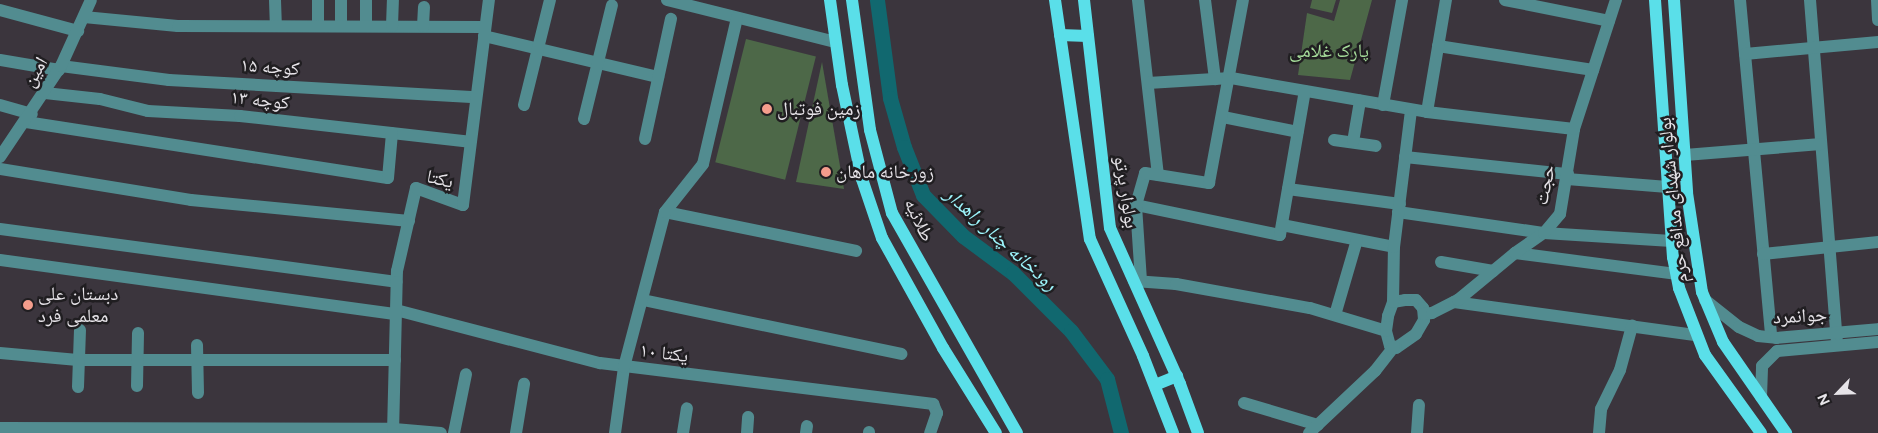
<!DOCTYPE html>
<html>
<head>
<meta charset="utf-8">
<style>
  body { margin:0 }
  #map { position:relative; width:1878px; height:433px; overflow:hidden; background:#3b353d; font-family:Figtree,"Noto Naskh Arabic",sans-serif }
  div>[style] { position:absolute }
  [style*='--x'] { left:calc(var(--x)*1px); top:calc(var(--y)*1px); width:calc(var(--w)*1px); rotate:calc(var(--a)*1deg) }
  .green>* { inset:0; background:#4d6848; transform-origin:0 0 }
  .river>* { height:15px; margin:-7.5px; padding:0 7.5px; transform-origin:7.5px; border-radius:7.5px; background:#11686f }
  .minor>* { height:12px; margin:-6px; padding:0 6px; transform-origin:6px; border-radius:6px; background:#528c90 }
  .major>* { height:12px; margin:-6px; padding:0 6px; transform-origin:6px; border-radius:6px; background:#5adfe9 }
  .dots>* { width:14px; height:14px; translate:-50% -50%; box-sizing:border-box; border:2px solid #201e21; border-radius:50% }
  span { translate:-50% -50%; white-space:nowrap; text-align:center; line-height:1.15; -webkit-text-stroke:5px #201e21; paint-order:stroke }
  .park-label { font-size:19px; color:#a5dc9a }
  .street-label { font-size:19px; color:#e6e3e8 }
  .poi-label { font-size:19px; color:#e6e3e8 }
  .left { translate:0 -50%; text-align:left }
  .water-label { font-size:20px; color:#9df5fc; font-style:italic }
  .north { position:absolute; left:1813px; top:368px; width:50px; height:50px; -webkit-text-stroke:4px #201e21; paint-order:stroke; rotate:246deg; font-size:14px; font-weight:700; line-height:20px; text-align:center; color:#e6e3e8 }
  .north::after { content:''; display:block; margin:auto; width:18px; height:22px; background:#e6e3e8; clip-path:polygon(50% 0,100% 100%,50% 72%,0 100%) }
</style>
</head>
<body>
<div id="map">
  <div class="green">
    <div style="clip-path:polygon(1312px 0,1336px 0,1332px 13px,1310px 8px)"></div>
    <div style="clip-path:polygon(1340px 0,1372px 0,1350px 80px,1298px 75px,1307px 13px,1334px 21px)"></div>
    <div style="left:746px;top:39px;width:72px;height:127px;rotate:14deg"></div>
    <div style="clip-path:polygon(822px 62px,844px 189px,796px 182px)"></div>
  </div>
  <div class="river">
    <div style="--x:877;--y:0;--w:99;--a:82.4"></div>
    <div style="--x:890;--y:98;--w:51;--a:74.1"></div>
    <div style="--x:904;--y:147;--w:52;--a:68.4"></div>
    <div style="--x:923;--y:195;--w:57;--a:45.7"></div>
    <div style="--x:963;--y:236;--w:62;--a:36.5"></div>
    <div style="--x:1013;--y:273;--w:82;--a:45"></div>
    <div style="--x:1071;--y:331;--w:60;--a:53.1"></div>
    <div style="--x:1107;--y:379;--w:56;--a:75.5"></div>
  </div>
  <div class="minor">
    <div style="--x:275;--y:0;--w:26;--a:88"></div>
    <div style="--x:318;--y:0;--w:25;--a:90"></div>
    <div style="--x:341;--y:0;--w:26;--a:90"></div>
    <div style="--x:366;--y:0;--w:26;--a:90"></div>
    <div style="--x:667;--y:0;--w:173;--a:14"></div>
    <div style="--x:1138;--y:0;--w:176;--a:83.5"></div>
    <div style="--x:1205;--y:0;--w:80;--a:82.8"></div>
    <div style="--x:1505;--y:0;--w:106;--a:11.4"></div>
    <div style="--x:1740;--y:0;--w:338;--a:84.7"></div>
    <div style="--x:1810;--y:0;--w:346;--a:85.5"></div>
    <div style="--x:1877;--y:0;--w:20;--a:87"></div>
    <div style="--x:0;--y:10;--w:81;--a:15.1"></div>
    <div style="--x:84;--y:17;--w:94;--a:5.5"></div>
    <div style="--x:178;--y:26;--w:307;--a:0.2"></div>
    <div style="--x:392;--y:26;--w:26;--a:-88"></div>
    <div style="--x:423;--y:26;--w:19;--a:-87"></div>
    <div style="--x:484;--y:36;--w:179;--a:13.3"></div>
    <div style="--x:1438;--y:46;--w:157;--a:8.8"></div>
    <div style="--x:1745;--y:54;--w:134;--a:-5.2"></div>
    <div style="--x:0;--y:60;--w:60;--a:9.6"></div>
    <div style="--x:61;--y:66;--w:109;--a:7.4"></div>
    <div style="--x:169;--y:80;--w:307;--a:3.2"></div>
    <div style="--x:1148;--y:83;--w:83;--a:-3.4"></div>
    <div style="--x:1231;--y:78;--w:199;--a:9.8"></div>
    <div style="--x:1427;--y:112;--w:148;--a:6.6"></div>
    <div style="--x:45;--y:93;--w:55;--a:6.2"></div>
    <div style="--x:100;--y:99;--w:49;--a:14"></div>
    <div style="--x:148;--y:111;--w:92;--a:3.1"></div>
    <div style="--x:240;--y:116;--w:231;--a:6.4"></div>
    <div style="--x:0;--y:105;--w:33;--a:16"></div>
    <div style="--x:524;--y:105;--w:108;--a:-76.1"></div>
    <div style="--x:1383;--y:105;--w:107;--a:-79.7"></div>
    <div style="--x:1427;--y:112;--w:114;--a:-80.4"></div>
    <div style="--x:1223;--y:117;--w:76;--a:11.3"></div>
    <div style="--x:584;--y:119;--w:117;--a:-76.2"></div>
    <div style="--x:26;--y:122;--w:366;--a:8.8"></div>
    <div style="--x:388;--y:178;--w:45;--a:-84.9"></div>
    <div style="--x:645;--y:139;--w:123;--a:-77.8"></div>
    <div style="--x:1334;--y:140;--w:42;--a:8.1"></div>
    <div style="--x:1353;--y:142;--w:42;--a:-80.3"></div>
    <div style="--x:1685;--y:155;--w:136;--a:-4.6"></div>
    <div style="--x:0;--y:157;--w:110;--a:-56.2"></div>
    <div style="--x:61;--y:66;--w:72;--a:-65.6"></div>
    <div style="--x:1405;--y:157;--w:164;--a:6"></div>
    <div style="--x:0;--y:169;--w:193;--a:9.2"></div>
    <div style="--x:191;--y:200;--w:219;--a:5.5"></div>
    <div style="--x:1567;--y:179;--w:101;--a:4.5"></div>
    <div style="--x:1288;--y:189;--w:113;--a:7.6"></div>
    <div style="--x:1136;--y:205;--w:147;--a:11.8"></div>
    <div style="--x:1280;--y:235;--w:146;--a:-80.2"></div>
    <div style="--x:665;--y:212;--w:195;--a:11.5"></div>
    <div style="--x:1398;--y:212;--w:148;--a:8.2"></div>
    <div style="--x:1544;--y:233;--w:128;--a:3.6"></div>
    <div style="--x:1282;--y:225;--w:114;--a:11.1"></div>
    <div style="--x:0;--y:229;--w:400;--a:7.6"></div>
    <div style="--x:1515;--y:253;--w:162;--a:7.4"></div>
    <div style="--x:1763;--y:254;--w:116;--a:-6"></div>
    <div style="--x:0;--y:260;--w:400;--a:7.8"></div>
    <div style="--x:1441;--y:262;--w:53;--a:9.8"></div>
    <div style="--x:1134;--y:281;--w:42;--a:4.1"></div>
    <div style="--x:1176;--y:284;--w:136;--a:10.2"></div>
    <div style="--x:1310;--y:308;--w:79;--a:16.8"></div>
    <div style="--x:1141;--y:281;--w:76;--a:-93.8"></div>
    <div style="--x:1136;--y:205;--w:33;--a:-74"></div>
    <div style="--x:1145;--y:173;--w:65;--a:8.9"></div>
    <div style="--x:1209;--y:183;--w:186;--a:-79.5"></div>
    <div style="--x:643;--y:300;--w:264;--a:11.8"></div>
    <div style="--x:1405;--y:300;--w:11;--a:0"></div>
    <div style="--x:1416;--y:300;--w:11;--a:49"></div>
    <div style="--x:1423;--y:308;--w:12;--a:85"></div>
    <div style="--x:1424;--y:320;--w:16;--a:120"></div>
    <div style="--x:1416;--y:334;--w:24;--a:145"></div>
    <div style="--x:1396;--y:348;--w:6;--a:-162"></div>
    <div style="--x:1390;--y:346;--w:16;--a:-105"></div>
    <div style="--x:1386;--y:331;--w:15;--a:-82"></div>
    <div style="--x:1388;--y:316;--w:15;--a:-70"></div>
    <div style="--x:1393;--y:302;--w:12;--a:-9"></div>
    <div style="--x:1705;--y:300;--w:43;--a:38.5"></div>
    <div style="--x:1739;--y:327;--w:21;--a:25"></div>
    <div style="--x:1758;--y:336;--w:18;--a:6"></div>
    <div style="--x:1776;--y:338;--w:102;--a:-5"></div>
    <div style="--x:1393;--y:302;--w:55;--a:-89"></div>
    <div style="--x:1394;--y:247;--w:138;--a:-82.9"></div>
    <div style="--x:1454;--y:302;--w:243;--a:7.8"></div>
    <div style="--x:396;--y:310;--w:211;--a:14.6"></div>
    <div style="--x:600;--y:363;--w:336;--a:7"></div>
    <div style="--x:933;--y:404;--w:10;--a:66"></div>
    <div style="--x:937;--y:413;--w:21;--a:109"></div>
    <div style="--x:1424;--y:314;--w:8;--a:-7"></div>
    <div style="--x:1432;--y:313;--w:29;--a:-27"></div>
    <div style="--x:1458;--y:300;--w:74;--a:-39.5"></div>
    <div style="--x:1515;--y:253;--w:35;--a:-35"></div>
    <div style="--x:1544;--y:233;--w:25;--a:-50"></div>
    <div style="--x:1560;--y:214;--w:86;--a:-80.6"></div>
    <div style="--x:1574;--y:129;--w:136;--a:-72"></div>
    <div style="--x:1335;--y:315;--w:78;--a:-73.7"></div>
    <div style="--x:197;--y:345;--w:48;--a:88.8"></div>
    <div style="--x:0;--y:353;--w:78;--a:5.1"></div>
    <div style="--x:78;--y:360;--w:317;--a:0"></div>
    <div style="--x:137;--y:386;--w:53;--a:-88.9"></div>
    <div style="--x:78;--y:387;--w:57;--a:-88"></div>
    <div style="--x:1761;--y:397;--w:31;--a:-88"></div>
    <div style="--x:1762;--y:366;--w:21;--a:-45"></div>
    <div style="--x:1777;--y:351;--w:101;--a:-5.1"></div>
    <div style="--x:1244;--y:403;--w:77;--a:16.6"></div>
    <div style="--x:0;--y:428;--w:394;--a:0.1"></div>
    <div style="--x:394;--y:429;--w:47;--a:4.9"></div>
    <div style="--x:393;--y:433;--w:162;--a:-88.6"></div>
    <div style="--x:397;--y:271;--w:85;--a:-77.1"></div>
    <div style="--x:416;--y:188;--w:50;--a:19.9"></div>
    <div style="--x:463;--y:205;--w:207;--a:-82.8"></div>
    <div style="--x:454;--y:433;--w:60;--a:-78.5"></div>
    <div style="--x:516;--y:433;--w:50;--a:-80.7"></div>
    <div style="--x:615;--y:433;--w:67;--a:-82.2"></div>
    <div style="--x:624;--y:367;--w:160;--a:-75.2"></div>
    <div style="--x:665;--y:212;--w:61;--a:-51.6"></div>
    <div style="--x:703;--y:164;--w:150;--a:-76.9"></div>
    <div style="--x:683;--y:433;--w:25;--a:-81"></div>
    <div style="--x:747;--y:433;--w:16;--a:-86"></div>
    <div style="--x:806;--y:433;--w:7;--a:-82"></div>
    <div style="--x:869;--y:433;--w:1;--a:-90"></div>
    <div style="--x:1309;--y:433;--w:91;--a:-43.2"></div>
    <div style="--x:1375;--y:371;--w:31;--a:-52"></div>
    <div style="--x:1417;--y:433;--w:28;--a:-86"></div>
    <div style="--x:1599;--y:433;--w:24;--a:-85"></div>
    <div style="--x:1601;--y:409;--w:43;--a:-64"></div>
    <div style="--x:1620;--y:370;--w:46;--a:-74.7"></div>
  </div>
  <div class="major">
    <div style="--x:830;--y:0;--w:86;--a:82"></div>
    <div style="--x:842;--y:85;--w:96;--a:78"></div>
    <div style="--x:862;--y:179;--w:62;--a:71.3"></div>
    <div style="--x:882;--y:238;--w:126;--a:61"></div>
    <div style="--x:943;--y:348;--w:100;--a:58.1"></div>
    <div style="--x:852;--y:0;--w:131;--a:82.1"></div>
    <div style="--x:870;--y:130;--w:86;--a:75.2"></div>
    <div style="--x:892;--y:213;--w:253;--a:60.4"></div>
    <div style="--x:1055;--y:0;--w:242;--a:81.7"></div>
    <div style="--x:1090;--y:239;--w:128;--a:65.6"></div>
    <div style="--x:1143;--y:356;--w:83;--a:68.7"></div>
    <div style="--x:1084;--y:0;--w:229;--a:83.5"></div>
    <div style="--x:1110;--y:228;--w:171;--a:65.8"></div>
    <div style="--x:1180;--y:384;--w:52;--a:69.8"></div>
    <div style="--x:1655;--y:0;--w:258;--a:86"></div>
    <div style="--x:1673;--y:257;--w:32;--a:79"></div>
    <div style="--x:1679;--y:288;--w:72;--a:68.8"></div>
    <div style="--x:1705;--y:355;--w:96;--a:54.3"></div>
    <div style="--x:1674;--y:0;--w:193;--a:86.1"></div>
    <div style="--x:1687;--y:193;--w:100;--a:81.4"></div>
    <div style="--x:1702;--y:292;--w:54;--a:67.2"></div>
    <div style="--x:1723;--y:342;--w:111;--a:55.3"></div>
    <div style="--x:1060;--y:35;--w:28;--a:2"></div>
    <div style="--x:1155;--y:385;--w:24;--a:-22"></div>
  </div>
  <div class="dots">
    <div style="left:767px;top:109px;background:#f49d8c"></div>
    <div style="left:826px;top:172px;background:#f49d8c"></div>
    <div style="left:28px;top:305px;background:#f49d8c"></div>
  </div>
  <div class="park-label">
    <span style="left:1329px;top:51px">پارک غلامی</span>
  </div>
  <div class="street-label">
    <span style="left:270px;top:67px;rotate:4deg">کوچه ۱۵</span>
    <span style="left:35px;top:72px;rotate:-60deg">امین</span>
    <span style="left:260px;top:100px;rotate:6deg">کوچه ۱۳</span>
    <span style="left:440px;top:179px;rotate:14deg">یکتا</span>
    <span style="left:1545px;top:185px;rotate:-78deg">حجت</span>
    <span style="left:1126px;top:192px;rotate:81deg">بولوار پرتو</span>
    <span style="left:1673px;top:200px;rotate:-96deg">بولوار شهدای مدافع حرم</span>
    <span style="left:919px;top:220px;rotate:65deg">طلائیه</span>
    <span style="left:1800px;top:316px;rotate:-3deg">جوانمرد</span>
    <span style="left:664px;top:353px;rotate:7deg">۱۰ یکتا</span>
  </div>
  <div class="poi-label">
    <span class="left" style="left:777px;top:109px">زمین فوتبال</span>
    <span class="left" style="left:836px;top:172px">زورخانه ماهان</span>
    <span class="left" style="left:38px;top:305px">دبستان علی<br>معلمی فرد</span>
  </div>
  <div class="water-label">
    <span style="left:1001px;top:239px;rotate:42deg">رودخانه چنار راهدار</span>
  </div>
  <div class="north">N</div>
</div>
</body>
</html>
